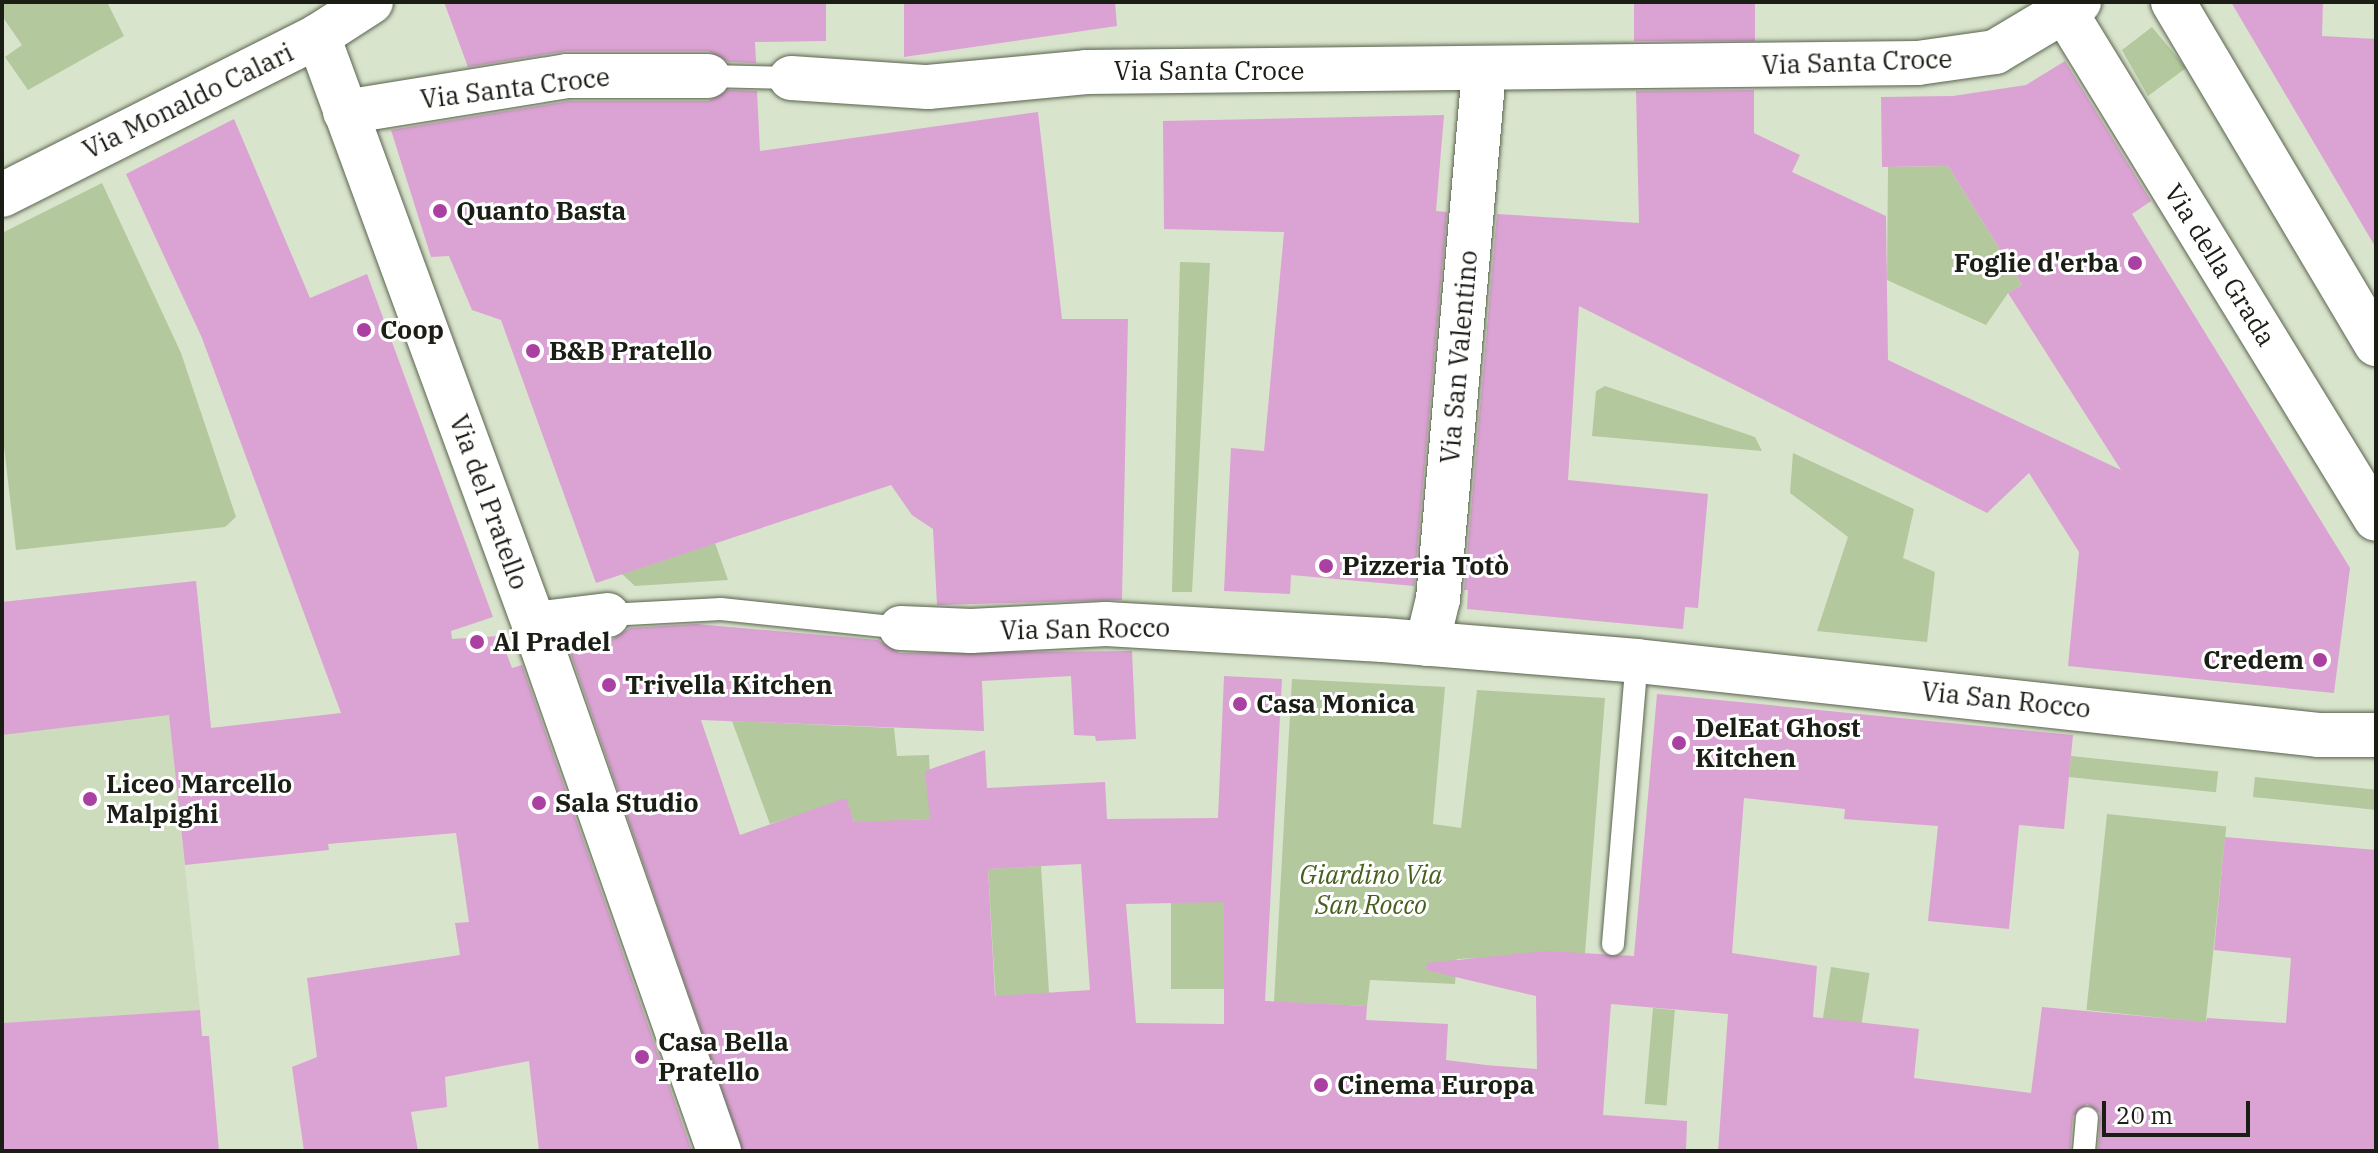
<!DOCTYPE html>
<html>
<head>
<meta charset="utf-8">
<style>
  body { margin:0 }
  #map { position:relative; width:2378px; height:1153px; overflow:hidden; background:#d9e4cc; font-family:"IBM Plex Serif",serif }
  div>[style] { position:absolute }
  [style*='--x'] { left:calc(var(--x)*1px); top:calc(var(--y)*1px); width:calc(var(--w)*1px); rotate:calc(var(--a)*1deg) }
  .built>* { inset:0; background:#cddcbd }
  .green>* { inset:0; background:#b3c89c; transform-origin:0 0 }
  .building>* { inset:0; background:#dba3d3; transform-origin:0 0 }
  .roads { filter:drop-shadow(0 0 2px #5a644f) drop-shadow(0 0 2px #5a644f) }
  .lane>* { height:22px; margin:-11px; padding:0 11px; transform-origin:11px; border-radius:11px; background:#fff }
  .street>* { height:44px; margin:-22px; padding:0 22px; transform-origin:22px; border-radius:22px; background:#fff }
  .dots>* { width:22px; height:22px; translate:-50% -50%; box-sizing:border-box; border:4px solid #fff; border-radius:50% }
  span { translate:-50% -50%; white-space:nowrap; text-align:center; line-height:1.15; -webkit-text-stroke:6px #fff; paint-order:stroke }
  .street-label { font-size:26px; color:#1a1e15 }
  .poi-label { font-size:26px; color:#1a1e15; font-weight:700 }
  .left { translate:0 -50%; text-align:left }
  .right { translate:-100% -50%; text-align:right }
  .park-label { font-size:26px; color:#465f1d; font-style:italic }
  .frame { position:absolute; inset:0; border:4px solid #1a1e15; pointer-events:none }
  .scale { position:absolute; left:2102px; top:1101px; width:148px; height:36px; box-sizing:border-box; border:4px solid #1a1e15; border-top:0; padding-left:10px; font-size:24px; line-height:28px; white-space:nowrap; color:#1a1e15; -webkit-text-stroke:6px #fff; paint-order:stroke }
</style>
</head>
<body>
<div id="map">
  <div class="built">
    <div style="clip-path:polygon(196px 581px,211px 728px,171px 734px,200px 1010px,2px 1023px,2px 602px)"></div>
  </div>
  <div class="green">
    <div style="clip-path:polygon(2px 2px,107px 2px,124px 36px,28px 90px,5px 57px,22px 45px,2px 16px)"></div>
    <div style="clip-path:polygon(2152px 27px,2186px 68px,2148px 96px,2122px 50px)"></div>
    <div style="clip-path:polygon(1948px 166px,2022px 285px,2008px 293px,1986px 325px,1887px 280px,1888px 167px)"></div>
    <div style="clip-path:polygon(102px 183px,181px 353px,236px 517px,225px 527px,16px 550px,2px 429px,2px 233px)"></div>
    <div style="clip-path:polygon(1180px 262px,1210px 263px,1192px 592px,1172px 592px)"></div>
    <div style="clip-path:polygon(1605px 386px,1755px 437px,1762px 451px,1592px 436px,1596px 391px)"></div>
    <div style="clip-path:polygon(1793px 453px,1914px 509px,1903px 558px,1935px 572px,1927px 642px,1817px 631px,1848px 537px,1790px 493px)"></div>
    <div style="clip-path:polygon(715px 543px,728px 580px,635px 586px,622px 574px)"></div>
    <div style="clip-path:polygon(1292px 679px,1445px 687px,1433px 824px,1461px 828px,1477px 690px,1605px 698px,1585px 953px,1457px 959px,1455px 984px,1370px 980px,1367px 1006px,1274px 1002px)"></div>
    <div style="clip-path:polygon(732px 721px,894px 728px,897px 756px,929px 755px,932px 819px,906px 820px,906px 834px,859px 836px,846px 800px,770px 824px)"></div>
    <div style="left:2071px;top:756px;width:148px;height:21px;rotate:6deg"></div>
    <div style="left:2255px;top:777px;width:122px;height:20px;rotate:6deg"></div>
    <div style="left:2107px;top:814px;width:120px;height:197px;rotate:6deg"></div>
    <div style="clip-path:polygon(1041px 866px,1049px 993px,1000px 1071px,988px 869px)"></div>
    <div style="clip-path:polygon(1224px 879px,1224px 989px,1171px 989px,1171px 903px)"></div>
    <div style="left:1831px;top:967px;width:39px;height:121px;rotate:9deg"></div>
    <div style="left:1653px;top:1008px;width:22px;height:96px;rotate:5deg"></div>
  </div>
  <div class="building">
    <div style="clip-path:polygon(444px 2px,826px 2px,826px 41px,755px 42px,756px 63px,729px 62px,708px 51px,567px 51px,468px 67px)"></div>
    <div style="clip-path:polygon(904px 2px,1115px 2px,1117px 26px,904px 57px)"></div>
    <div style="left:1634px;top:2px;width:121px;height:39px"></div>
    <div style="clip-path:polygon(2231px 2px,2323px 2px,2322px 36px,2376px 39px,2376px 248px)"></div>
    <div style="clip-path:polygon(2065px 61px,2151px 201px,2132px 214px,2350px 568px,2334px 693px,2068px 666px,2079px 552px,2029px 473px,1987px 513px,1579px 306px,1568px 480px,1708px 494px,1698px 608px,1685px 607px,1683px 629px,1467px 609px,1468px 590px,1464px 590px,1497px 214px,1639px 223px,1636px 91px,1754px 90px,1754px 133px,1800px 155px,1792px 172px,1886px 216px,1888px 360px,2121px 470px,2008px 293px,2022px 285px,1948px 166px,1882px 167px,1881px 97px,1953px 96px,2026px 85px)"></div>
    <div style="clip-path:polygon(728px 90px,757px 91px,760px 151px,1038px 112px,1062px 319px,1128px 319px,1122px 600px,937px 605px,933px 529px,912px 515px,891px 485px,596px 583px,501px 320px,472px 310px,449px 256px,431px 257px,391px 130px,569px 101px,708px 101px)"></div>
    <div style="clip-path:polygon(1444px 115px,1436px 211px,1447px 212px,1414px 586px,1291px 575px,1290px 594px,1224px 591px,1231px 448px,1264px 451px,1284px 232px,1164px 229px,1163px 121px)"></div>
    <div style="clip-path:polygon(234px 119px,310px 298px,367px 274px,493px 617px,451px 631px,452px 639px,500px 636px,512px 668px,522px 665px,692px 1151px,539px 1151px,529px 1061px,445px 1077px,447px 1107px,411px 1112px,418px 1151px,304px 1151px,292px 1067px,317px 1057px,307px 978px,460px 955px,455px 923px,469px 922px,456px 833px,328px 844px,329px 850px,185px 865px,169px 715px,2px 735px,2px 602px,196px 581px,211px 728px,341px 713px,202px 338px,126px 174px)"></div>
    <div style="clip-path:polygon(evenodd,696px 624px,878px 640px,900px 653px,1132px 651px,1136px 739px,1096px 741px,1095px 736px,1074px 735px,1071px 676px,982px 681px,984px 731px,701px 720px,740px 835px,846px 798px,854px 822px,930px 819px,925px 771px,985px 750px,987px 788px,1105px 782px,1107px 819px,1218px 818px,1224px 676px,1282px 679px,1265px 1001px,1367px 1006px,1366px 1020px,1448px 1024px,1446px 1060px,1486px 1065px,1537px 1069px,1536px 996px,1426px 970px,1427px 963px,1546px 951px,1634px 956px,1657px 694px,2073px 735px,2064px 829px,2019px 825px,2009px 929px,1928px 921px,1938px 826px,1844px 819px,1845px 809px,1744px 798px,1732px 953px,1817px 966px,1813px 1017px,1919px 1029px,1914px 1078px,2031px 1093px,2042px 1007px,2206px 1022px,2207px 1018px,2286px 1023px,2291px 958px,2214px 950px,2225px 837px,2376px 850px,2376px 1151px,2098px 1151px,2100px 1113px,2087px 1104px,2073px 1116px,2070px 1151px,1718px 1151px,1728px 1014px,1611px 1004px,1603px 1115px,1687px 1121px,1686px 1151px,743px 1151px,569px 649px,611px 640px,630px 628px,696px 624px,1081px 864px,1090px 990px,995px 996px,988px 869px,1081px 864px,696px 624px,1224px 902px,1224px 1024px,1136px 1023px,1126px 904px,1224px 902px)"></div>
    <div style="clip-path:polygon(200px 1010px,202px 1036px,209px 1036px,219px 1151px,2px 1151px,2px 1023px)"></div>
  </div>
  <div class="roads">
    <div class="lane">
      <div style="--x:708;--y:76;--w:83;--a:1.4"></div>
      <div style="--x:607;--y:615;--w:114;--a:-3"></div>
      <div style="--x:721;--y:609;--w:181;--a:6"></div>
      <div style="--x:1613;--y:944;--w:284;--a:-85.2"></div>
      <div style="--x:2084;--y:1151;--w:33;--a:-85"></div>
    </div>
    <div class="street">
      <div style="--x:2059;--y:2;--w:606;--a:58.49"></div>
      <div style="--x:2173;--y:2;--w:398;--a:59.3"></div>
      <div style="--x:318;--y:36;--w:626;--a:69.83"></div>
      <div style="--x:534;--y:624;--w:559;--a:70.66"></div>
      <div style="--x:791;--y:78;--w:137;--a:3.8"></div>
      <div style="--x:928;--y:87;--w:159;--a:-5.4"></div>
      <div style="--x:1086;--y:72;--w:832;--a:-0.62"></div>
      <div style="--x:1918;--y:63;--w:78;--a:-8.1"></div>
      <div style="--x:1995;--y:52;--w:98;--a:-30.8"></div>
      <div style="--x:345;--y:112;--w:225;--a:-9.2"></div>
      <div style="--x:567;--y:76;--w:141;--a:0"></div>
      <div style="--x:2;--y:195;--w:354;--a:-26.7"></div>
      <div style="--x:318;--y:36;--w:63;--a:-32.7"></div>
      <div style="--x:534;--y:624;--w:74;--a:-7"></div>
      <div style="--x:901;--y:628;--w:70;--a:2.5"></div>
      <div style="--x:971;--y:631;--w:135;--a:-3"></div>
      <div style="--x:1106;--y:624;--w:277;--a:3.3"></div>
      <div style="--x:1383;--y:640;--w:255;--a:4.7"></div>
      <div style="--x:1637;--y:661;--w:685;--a:6.2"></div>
      <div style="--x:2318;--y:735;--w:58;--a:0"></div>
      <div style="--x:1427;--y:644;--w:46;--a:-76.3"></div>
      <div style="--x:1438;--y:599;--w:531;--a:-85.03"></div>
    </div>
  </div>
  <div class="dots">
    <div style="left:440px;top:211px;background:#aa40a1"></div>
    <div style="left:2135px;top:263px;background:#aa40a1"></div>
    <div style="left:364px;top:330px;background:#aa40a1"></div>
    <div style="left:533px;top:351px;background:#aa40a1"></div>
    <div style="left:1326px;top:566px;background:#aa40a1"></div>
    <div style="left:477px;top:642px;background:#aa40a1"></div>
    <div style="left:2320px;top:660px;background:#aa40a1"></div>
    <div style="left:609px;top:685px;background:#aa40a1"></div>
    <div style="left:1240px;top:704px;background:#aa40a1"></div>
    <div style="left:1679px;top:743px;background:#aa40a1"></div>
    <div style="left:90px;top:799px;background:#aa40a1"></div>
    <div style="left:539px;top:803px;background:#aa40a1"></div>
    <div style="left:642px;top:1057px;background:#aa40a1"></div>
    <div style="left:1321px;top:1085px;background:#aa40a1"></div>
  </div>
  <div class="street-label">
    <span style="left:1857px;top:62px;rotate:-2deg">Via Santa Croce</span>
    <span style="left:1209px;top:71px">Via Santa Croce</span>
    <span style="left:515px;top:88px;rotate:-7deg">Via Santa Croce</span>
    <span style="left:188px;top:101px;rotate:-26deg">Via Monaldo Calari</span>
    <span style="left:2220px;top:265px;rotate:58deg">Via della Grada</span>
    <span style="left:1459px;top:357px;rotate:-85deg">Via San Valentino</span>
    <span style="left:489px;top:502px;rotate:70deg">Via del Pratello</span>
    <span style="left:1085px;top:629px;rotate:-1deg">Via San Rocco</span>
    <span style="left:2006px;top:700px;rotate:6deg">Via San Rocco</span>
  </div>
  <div class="poi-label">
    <span class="left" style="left:456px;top:211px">Quanto Basta</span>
    <span class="right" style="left:2119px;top:263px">Foglie d'erba</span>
    <span class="left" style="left:380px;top:330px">Coop</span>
    <span class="left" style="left:549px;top:351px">B&amp;B Pratello</span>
    <span class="left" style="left:1342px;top:566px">Pizzeria Totò</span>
    <span class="left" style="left:493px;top:642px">Al Pradel</span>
    <span class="right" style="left:2304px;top:660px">Credem</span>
    <span class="left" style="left:625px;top:685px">Trivella Kitchen</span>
    <span class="left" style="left:1256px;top:704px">Casa Monica</span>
    <span class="left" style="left:1695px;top:743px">DelEat Ghost<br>Kitchen</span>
    <span class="left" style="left:106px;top:799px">Liceo Marcello<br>Malpighi</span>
    <span class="left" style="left:555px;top:803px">Sala Studio</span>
    <span class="left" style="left:658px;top:1057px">Casa Bella<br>Pratello</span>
    <span class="left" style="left:1337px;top:1085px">Cinema Europa</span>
  </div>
  <div class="park-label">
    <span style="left:1371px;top:890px">Giardino Via<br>San Rocco</span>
  </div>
  <div class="frame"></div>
  <div class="scale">20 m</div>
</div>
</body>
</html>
